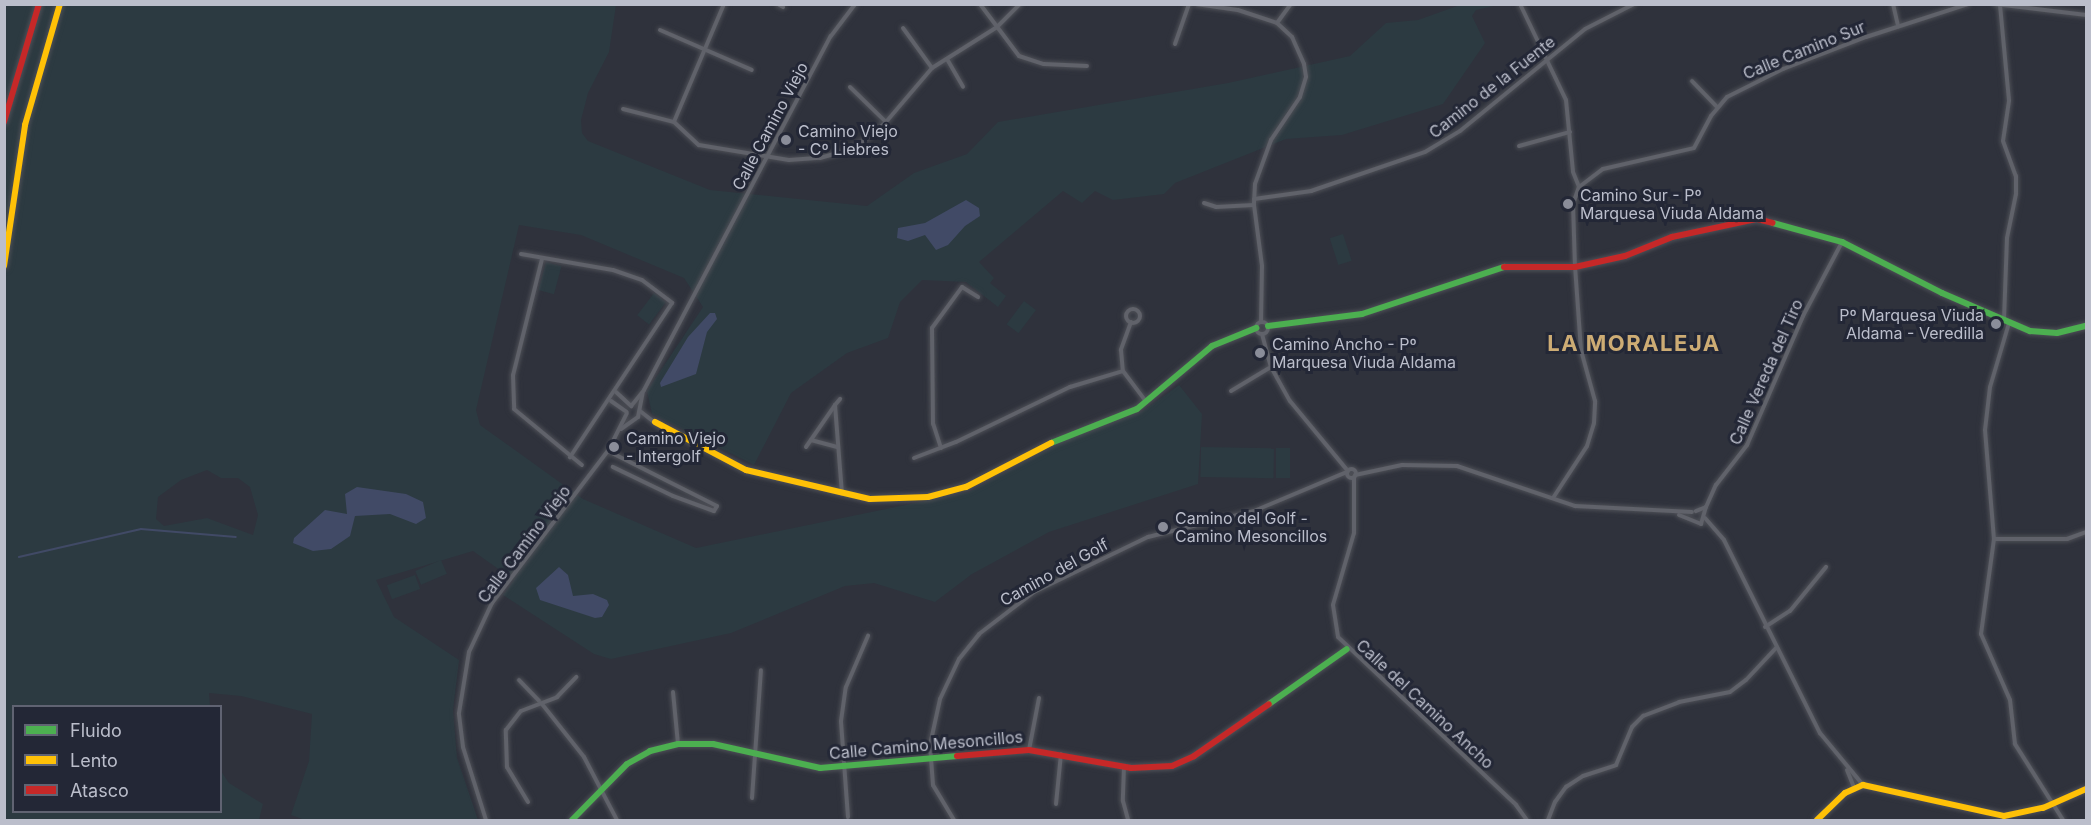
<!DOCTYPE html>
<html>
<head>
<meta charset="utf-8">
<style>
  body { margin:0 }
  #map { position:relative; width:2091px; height:825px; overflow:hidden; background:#2f323c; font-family:Inter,sans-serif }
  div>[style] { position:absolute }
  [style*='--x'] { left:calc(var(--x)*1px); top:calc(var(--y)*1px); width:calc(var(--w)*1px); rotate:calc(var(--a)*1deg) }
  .green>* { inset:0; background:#2c3a41; transform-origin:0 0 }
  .water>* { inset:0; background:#414a66 }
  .stream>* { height:1.5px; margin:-0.75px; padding:0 0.75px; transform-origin:0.75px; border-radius:0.75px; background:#414a66 }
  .roads { filter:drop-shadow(0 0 2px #4d4f56) drop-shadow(0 0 2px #4d4f56) }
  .street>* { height:4px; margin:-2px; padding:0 2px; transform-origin:2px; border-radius:2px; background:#60626a }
  .street>.ring { margin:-2px; padding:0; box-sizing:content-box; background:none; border:4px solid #60626a; border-radius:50% }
  .fast>* { height:6px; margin:-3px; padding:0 3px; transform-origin:3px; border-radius:3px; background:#4caf50 }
  .slow>* { height:6px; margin:-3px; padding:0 3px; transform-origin:3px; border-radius:3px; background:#ffc107 }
  .jam>* { height:6px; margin:-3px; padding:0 3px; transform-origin:3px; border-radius:3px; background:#c62828 }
  .dots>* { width:16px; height:16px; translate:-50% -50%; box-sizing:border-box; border:3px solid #232736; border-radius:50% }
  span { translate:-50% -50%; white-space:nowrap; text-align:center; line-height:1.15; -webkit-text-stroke:6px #232736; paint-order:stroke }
  .street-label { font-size:16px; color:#bbbecb }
  .poi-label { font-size:16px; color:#bbbecb }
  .left { translate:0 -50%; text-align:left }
  .right { translate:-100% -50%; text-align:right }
  .district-label { font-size:22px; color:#cdac74; font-weight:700; letter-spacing:1.5px }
  .frame { position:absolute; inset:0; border:6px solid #bbbecb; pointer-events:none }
  .legend { position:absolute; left:12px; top:705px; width:210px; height:108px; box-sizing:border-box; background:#232736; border:2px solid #606372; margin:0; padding:8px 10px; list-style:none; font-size:18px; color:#bbbecb }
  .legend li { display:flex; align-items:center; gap:12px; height:30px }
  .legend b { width:30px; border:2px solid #606372 }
</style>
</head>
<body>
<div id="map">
  <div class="green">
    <div style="clip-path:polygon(evenodd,5px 5px,616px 5px,609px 52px,588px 93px,581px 120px,582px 133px,588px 141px,710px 190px,867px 206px,914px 173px,967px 154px,998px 122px,1228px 83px,1350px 56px,1386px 23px,1418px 20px,1460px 5px,1498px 5px,1476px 10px,1472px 16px,1485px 43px,1443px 104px,1342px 135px,1286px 139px,1175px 183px,1164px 194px,1113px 200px,1095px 191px,1082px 203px,1063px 191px,979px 262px,994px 278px,990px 283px,1006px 296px,998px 307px,966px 282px,922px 280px,900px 302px,888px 338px,847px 353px,791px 393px,754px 465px,652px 414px,647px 391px,703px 307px,684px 278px,581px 235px,519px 225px,476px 410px,480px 425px,583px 499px,696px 548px,969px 492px,1064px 441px,1143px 411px,1179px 385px,1202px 414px,1198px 484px,1049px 532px,972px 574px,935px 602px,874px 583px,845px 586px,731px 633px,611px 659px,594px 654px,503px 595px,514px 580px,473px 551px,376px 580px,394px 617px,459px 660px,453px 710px,457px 758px,478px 820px,305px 820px,291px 815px,309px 761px,312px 714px,241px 696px,209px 693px,210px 706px,14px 706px,14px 812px,220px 812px,221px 771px,229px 783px,263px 804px,259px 820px,5px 820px,5px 5px,207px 470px,221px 478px,238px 478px,250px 487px,258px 515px,253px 535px,207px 518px,164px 526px,156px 519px,158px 497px,181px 480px,207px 470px)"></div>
    <div style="left:1343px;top:234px;width:28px;height:14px;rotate:72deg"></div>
    <div style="left:546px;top:262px;width:16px;height:29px;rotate:15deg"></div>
    <div style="left:654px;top:293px;width:15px;height:28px;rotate:37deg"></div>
    <div style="left:1024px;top:301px;width:15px;height:29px;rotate:37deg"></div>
    <div style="left:1201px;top:447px;width:73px;height:30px;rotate:1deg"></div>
    <div style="left:1276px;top:448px;width:14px;height:30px"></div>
    <div style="left:441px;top:560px;width:15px;height:28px;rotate:67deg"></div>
    <div style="left:415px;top:575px;width:15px;height:30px;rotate:70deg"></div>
  </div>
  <div class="water">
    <div style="clip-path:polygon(966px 200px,979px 208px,980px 216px,965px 226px,948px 245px,936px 250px,925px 235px,908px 241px,897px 238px,898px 228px,925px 223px)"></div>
    <div style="clip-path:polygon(710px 313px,715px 313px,717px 319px,707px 332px,696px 374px,661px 387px,660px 383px,688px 337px)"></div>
    <div style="clip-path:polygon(357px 487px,406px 494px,423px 502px,426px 518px,416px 524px,390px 514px,355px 516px,350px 536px,331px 549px,313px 551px,293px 543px,294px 538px,325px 510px,347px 514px,345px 494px)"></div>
    <div style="clip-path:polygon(559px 567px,568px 575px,573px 596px,593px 594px,607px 600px,609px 605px,602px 617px,595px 618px,540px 600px,536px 588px)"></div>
  </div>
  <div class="stream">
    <div style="--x:19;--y:557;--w:125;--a:-12.9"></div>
    <div style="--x:141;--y:529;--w:95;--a:4.8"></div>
  </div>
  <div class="roads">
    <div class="street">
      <div style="--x:724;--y:4;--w:128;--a:113"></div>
      <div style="--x:674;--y:122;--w:34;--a:43"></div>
      <div style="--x:699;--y:145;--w:91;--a:9.5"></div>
      <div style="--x:789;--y:160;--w:31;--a:-4"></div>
      <div style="--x:820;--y:158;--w:29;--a:-16"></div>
      <div style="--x:848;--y:150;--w:21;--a:-31"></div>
      <div style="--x:866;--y:139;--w:26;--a:-40"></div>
      <div style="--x:886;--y:122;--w:71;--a:-49.6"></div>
      <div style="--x:932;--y:68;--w:77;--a:-32.2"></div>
      <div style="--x:997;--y:27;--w:33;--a:-45"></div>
      <div style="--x:778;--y:4;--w:6;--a:31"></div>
      <div style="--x:980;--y:4;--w:65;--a:53.1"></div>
      <div style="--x:1019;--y:56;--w:26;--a:18"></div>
      <div style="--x:1044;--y:64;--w:43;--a:2.7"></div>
      <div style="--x:1196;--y:4;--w:42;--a:8.1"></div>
      <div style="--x:1238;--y:10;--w:41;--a:18.4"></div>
      <div style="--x:1277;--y:23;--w:21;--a:43"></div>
      <div style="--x:1292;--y:37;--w:30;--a:66"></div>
      <div style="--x:1304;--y:64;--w:13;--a:81"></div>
      <div style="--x:1306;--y:77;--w:21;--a:107"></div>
      <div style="--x:1300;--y:97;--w:52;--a:124"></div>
      <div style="--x:1271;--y:140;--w:47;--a:110"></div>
      <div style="--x:1255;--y:184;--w:21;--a:93"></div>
      <div style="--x:1254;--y:205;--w:62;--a:82.5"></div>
      <div style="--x:1262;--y:266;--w:56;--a:91"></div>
      <div style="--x:1520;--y:4;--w:106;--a:64.4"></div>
      <div style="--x:1566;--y:100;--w:72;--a:84.4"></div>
      <div style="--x:1573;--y:172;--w:16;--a:68"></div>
      <div style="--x:1893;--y:4;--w:23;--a:77"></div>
      <div style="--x:1995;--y:4;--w:92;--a:6.9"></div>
      <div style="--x:2000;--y:5;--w:96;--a:84.6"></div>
      <div style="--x:2009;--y:101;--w:40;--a:98.5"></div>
      <div style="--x:2003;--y:141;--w:37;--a:70"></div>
      <div style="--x:2016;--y:176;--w:18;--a:90"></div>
      <div style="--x:2016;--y:194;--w:45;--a:101.6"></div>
      <div style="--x:2007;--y:238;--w:82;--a:92.1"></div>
      <div style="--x:1277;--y:23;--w:24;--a:-54"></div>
      <div style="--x:903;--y:28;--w:49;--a:54.1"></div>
      <div style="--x:660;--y:30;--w:100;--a:23.5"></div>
      <div style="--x:1175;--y:44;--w:42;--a:-70.7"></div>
      <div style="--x:947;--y:59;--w:32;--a:60"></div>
      <div style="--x:1692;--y:81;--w:36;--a:46"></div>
      <div style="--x:850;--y:87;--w:50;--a:44.2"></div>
      <div style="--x:623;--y:109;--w:53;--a:14.3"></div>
      <div style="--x:1519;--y:146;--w:53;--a:-15.4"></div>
      <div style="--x:1254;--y:199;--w:58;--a:-8"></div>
      <div style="--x:1311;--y:191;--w:120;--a:-18.9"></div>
      <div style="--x:1425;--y:152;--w:41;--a:-31"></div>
      <div style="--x:1460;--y:131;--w:161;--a:-39.2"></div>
      <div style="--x:1585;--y:29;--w:55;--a:-27"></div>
      <div style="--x:1204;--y:203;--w:13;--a:18"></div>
      <div style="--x:1216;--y:207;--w:38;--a:-3"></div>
      <div style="--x:521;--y:254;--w:93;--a:9.9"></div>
      <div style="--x:613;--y:270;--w:31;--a:19"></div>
      <div style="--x:642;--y:280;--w:38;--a:37"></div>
      <div style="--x:672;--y:303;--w:185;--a:123.5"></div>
      <div style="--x:542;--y:259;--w:120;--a:104"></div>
      <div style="--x:513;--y:375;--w:34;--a:88"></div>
      <div style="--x:514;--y:409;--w:88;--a:39.5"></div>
      <div class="ring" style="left:1126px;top:309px;width:10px;height:10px"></div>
      <div class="ring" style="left:1256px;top:322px;width:8px;height:8px"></div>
      <div style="--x:1131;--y:322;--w:30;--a:110"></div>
      <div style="--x:1121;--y:350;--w:21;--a:85"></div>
      <div style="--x:1123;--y:371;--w:39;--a:53"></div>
      <div style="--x:2009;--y:323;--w:67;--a:106.5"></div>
      <div style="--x:1990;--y:387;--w:43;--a:96.6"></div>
      <div style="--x:1985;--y:430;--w:109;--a:85.3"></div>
      <div style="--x:1994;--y:539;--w:96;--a:97.8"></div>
      <div style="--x:1981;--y:634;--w:72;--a:66.3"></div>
      <div style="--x:2010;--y:700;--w:44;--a:83.5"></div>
      <div style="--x:2015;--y:744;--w:90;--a:57.7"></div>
      <div style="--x:1262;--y:334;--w:34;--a:75"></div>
      <div style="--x:1271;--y:367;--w:39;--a:61"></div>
      <div style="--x:1290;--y:401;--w:91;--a:50.4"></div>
      <div style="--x:1231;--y:391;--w:47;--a:-31"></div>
      <div style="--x:616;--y:392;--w:21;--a:43"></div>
      <div style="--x:611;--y:401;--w:19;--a:35"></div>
      <div style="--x:632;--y:405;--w:19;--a:-51"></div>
      <div style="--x:644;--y:390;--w:400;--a:-62.2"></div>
      <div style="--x:831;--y:36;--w:40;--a:-53"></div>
      <div style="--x:835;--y:405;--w:8;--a:-50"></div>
      <div style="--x:640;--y:411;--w:18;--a:38"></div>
      <div style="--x:621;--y:429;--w:21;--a:-35"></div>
      <div style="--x:638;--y:417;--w:25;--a:-79"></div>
      <div style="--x:811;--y:440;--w:28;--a:15"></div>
      <div style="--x:806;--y:447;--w:51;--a:-55.4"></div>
      <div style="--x:835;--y:405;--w:89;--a:85.5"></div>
      <div style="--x:941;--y:448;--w:25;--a:-108"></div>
      <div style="--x:933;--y:424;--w:96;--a:-90.6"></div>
      <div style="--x:932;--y:328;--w:51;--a:-53.8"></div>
      <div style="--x:962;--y:287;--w:19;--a:32"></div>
      <div style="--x:608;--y:451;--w:122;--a:26.8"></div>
      <div style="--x:717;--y:506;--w:6;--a:121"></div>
      <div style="--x:714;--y:511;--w:44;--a:-159.9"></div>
      <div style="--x:673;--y:496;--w:67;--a:-154.2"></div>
      <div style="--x:914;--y:458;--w:45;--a:-20.9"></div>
      <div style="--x:956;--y:442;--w:127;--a:-25.8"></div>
      <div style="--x:1070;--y:387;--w:55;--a:-16.8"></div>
      <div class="ring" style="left:1346.5px;top:468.5px;width:5px;height:5px"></div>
      <div style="--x:1355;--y:475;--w:48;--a:-12"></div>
      <div style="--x:1402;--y:465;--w:55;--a:1"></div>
      <div style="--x:1457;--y:466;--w:125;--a:18.7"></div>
      <div style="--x:1575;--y:506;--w:117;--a:2.9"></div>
      <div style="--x:1354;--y:477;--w:56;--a:90"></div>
      <div style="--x:1354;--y:533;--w:75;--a:106.3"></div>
      <div style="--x:1333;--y:605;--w:32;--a:81"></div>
      <div style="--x:1338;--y:637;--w:245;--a:43.3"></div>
      <div style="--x:1516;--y:805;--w:19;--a:54"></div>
      <div style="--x:1553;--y:498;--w:62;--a:-56.8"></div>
      <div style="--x:1587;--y:446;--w:24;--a:-73"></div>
      <div style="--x:1594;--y:423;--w:22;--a:-87"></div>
      <div style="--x:1595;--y:401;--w:53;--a:-105.4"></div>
      <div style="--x:1581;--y:350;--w:83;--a:-94.1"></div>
      <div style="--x:1575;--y:267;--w:63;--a:-91.8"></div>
      <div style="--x:1573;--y:204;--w:18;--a:-71"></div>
      <div style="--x:1579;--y:187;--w:30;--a:-37"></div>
      <div style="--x:1603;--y:169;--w:93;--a:-13"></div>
      <div style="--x:1694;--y:148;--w:36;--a:-62"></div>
      <div style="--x:1711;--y:116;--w:25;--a:-50"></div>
      <div style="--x:1727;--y:97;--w:63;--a:-26.6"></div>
      <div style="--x:1783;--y:69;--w:89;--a:-21.1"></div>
      <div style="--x:1866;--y:37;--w:107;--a:-17.9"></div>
      <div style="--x:1706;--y:507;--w:24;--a:-66"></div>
      <div style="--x:1716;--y:485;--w:51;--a:-52.2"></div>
      <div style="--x:1747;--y:445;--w:141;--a:-66.5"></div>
      <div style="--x:1803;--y:316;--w:84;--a:-62.2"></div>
      <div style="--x:1679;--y:515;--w:24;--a:22"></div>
      <div style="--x:1701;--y:524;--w:18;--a:-74"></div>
      <div style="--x:1706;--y:507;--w:11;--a:158"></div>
      <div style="--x:1705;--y:518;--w:29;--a:49"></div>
      <div style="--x:1724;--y:540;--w:216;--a:63.6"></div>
      <div style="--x:1820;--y:733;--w:67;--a:50.4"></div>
      <div style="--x:1994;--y:539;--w:73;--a:0"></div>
      <div style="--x:2067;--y:539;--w:20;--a:-20"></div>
      <div style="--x:1765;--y:627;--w:30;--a:-33"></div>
      <div style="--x:1790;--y:611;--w:57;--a:-50.7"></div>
      <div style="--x:519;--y:680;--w:29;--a:46"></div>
      <div style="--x:673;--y:692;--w:52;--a:84.5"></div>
      <div style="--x:542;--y:704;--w:68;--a:51.6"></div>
      <div style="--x:584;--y:757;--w:71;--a:62.4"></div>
      <div style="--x:1029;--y:750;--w:53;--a:-79.1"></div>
      <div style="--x:1124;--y:766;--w:35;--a:92"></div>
      <div style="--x:1123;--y:801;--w:20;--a:75"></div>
      <div style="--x:1847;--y:770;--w:18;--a:68"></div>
      <div style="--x:752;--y:798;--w:128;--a:-86"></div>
      <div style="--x:528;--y:802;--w:41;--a:-121"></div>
      <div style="--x:507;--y:767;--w:37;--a:-92"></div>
      <div style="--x:506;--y:730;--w:24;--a:-52"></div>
      <div style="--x:521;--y:711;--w:39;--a:-21"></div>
      <div style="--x:557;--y:697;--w:28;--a:-46"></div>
      <div style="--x:1056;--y:804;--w:50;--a:-84.3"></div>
      <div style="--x:848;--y:817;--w:96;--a:-94.2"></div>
      <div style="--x:841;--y:721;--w:34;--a:-82"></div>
      <div style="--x:846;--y:687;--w:56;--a:-66.7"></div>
      <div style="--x:486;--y:820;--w:77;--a:-107.5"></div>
      <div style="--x:463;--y:747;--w:34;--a:-97"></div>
      <div style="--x:459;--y:713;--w:62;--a:-80.7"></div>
      <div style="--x:469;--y:652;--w:54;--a:-64.9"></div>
      <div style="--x:492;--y:603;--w:191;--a:-52.7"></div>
      <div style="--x:608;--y:451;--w:42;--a:-63.4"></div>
      <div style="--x:954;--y:820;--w:41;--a:-121"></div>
      <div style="--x:933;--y:785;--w:40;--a:-94.3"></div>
      <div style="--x:930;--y:745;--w:47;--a:-77.7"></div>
      <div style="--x:940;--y:699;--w:44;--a:-64.6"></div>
      <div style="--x:959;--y:659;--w:32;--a:-51"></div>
      <div style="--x:979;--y:634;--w:69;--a:-37.4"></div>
      <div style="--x:1034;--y:592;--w:127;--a:-25.8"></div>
      <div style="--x:1148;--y:537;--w:109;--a:-13.8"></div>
      <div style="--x:1254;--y:511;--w:101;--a:-22.8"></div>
      <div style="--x:1548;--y:820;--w:19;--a:-69"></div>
      <div style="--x:1555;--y:802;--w:19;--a:-54"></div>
      <div style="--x:1566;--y:787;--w:20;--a:-33"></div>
      <div style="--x:1583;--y:776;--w:35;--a:-18"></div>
      <div style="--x:1616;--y:765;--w:41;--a:-67.2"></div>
      <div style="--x:1632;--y:727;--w:16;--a:-45"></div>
      <div style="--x:1643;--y:716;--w:39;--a:-21"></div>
      <div style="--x:1679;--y:702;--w:52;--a:-11.1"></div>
      <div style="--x:1730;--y:692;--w:20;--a:-37"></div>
      <div style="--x:1746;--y:680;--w:44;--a:-46.8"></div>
    </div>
    <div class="fast">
      <div style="--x:1773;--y:223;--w:72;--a:15.4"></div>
      <div style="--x:1842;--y:242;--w:112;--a:27"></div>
      <div style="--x:1942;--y:293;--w:96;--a:23.4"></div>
      <div style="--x:2030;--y:331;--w:27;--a:4"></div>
      <div style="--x:2057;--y:333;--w:30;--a:-14"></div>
      <div style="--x:1268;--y:326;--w:95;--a:-7.3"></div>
      <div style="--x:1362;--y:314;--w:150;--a:-18.3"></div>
      <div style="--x:1051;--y:443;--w:92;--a:-21.6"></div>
      <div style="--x:1137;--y:409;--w:98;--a:-40"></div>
      <div style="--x:1212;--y:346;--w:48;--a:-22.2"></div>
      <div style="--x:1269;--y:704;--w:95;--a:-35.2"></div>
      <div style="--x:572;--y:820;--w:78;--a:-45.5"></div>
      <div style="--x:627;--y:764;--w:26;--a:-29"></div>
      <div style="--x:650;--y:751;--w:29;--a:-14"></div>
      <div style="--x:678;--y:744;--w:35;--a:0"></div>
      <div style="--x:713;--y:744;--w:110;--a:12.6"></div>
      <div style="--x:820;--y:768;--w:138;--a:-5"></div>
    </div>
    <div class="slow">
      <div style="--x:4;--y:266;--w:143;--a:-81.5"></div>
      <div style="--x:25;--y:125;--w:126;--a:-73.9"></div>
      <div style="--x:655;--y:422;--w:103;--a:27.8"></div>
      <div style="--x:746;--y:470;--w:127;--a:13.2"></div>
      <div style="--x:870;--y:499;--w:58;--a:-2"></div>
      <div style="--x:928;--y:497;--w:39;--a:-15"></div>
      <div style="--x:966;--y:487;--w:96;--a:-27.4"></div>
      <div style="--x:1817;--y:820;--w:39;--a:-44"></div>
      <div style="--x:1845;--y:793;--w:20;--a:-24"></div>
      <div style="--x:1863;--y:785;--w:144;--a:12.4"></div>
      <div style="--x:2004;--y:816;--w:40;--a:-12"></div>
      <div style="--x:2043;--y:808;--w:47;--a:-23.8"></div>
    </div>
    <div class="jam">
      <div style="--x:4;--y:122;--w:123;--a:-73.5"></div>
      <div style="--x:1504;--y:267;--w:71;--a:0"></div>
      <div style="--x:1575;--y:267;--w:51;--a:-12.4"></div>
      <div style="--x:1625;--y:256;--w:51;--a:-22"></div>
      <div style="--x:1672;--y:237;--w:87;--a:-12"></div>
      <div style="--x:1757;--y:219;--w:16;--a:14"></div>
      <div style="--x:957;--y:756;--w:72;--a:-4.8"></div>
      <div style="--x:1029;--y:750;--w:104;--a:10"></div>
      <div style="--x:1131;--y:768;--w:41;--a:-2.8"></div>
      <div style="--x:1172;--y:766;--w:24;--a:-24"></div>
      <div style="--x:1194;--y:756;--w:91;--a:-34.7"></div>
    </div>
  </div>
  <div class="dots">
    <div style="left:786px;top:140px;background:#8a8d99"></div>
    <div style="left:1568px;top:204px;background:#8a8d99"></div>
    <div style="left:1996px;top:324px;background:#8a8d99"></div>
    <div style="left:1260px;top:353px;background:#8a8d99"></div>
    <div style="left:614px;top:447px;background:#8a8d99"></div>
    <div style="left:1163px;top:527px;background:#8a8d99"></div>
  </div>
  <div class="street-label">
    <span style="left:1804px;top:50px;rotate:-22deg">Calle Camino Sur</span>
    <span style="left:1492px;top:87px;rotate:-38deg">Camino de la Fuente</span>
    <span style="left:770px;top:126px;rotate:-62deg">Calle Camino Viejo</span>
    <span style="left:1766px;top:372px;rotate:-66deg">Calle Vereda del Tiro</span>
    <span style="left:524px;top:544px;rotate:-53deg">Calle Camino Viejo</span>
    <span style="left:1054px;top:572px;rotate:-29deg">Camino del Golf</span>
    <span style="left:1425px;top:704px;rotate:43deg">Calle del Camino Ancho</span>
    <span style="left:926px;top:745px;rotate:-5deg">Calle Camino Mesoncillos</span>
  </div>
  <div class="poi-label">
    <span class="left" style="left:798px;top:140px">Camino Viejo<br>- Cº Liebres</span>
    <span class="left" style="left:1580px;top:204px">Camino Sur - Pº<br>Marquesa Viuda Aldama</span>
    <span class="right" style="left:1984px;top:324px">Pº Marquesa Viuda<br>Aldama - Veredilla</span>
    <span class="left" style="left:1272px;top:353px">Camino Ancho - Pº<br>Marquesa Viuda Aldama</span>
    <span class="left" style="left:626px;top:447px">Camino Viejo<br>- Intergolf</span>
    <span class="left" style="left:1175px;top:527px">Camino del Golf -<br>Camino Mesoncillos</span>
  </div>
  <div class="district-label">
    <span style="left:1634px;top:344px">LA MORALEJA</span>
  </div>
  <div class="frame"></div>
  <ul class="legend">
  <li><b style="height:8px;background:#4caf50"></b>Fluido</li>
  <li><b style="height:8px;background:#ffc107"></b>Lento</li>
  <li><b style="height:8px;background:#c62828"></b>Atasco</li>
  </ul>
</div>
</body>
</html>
